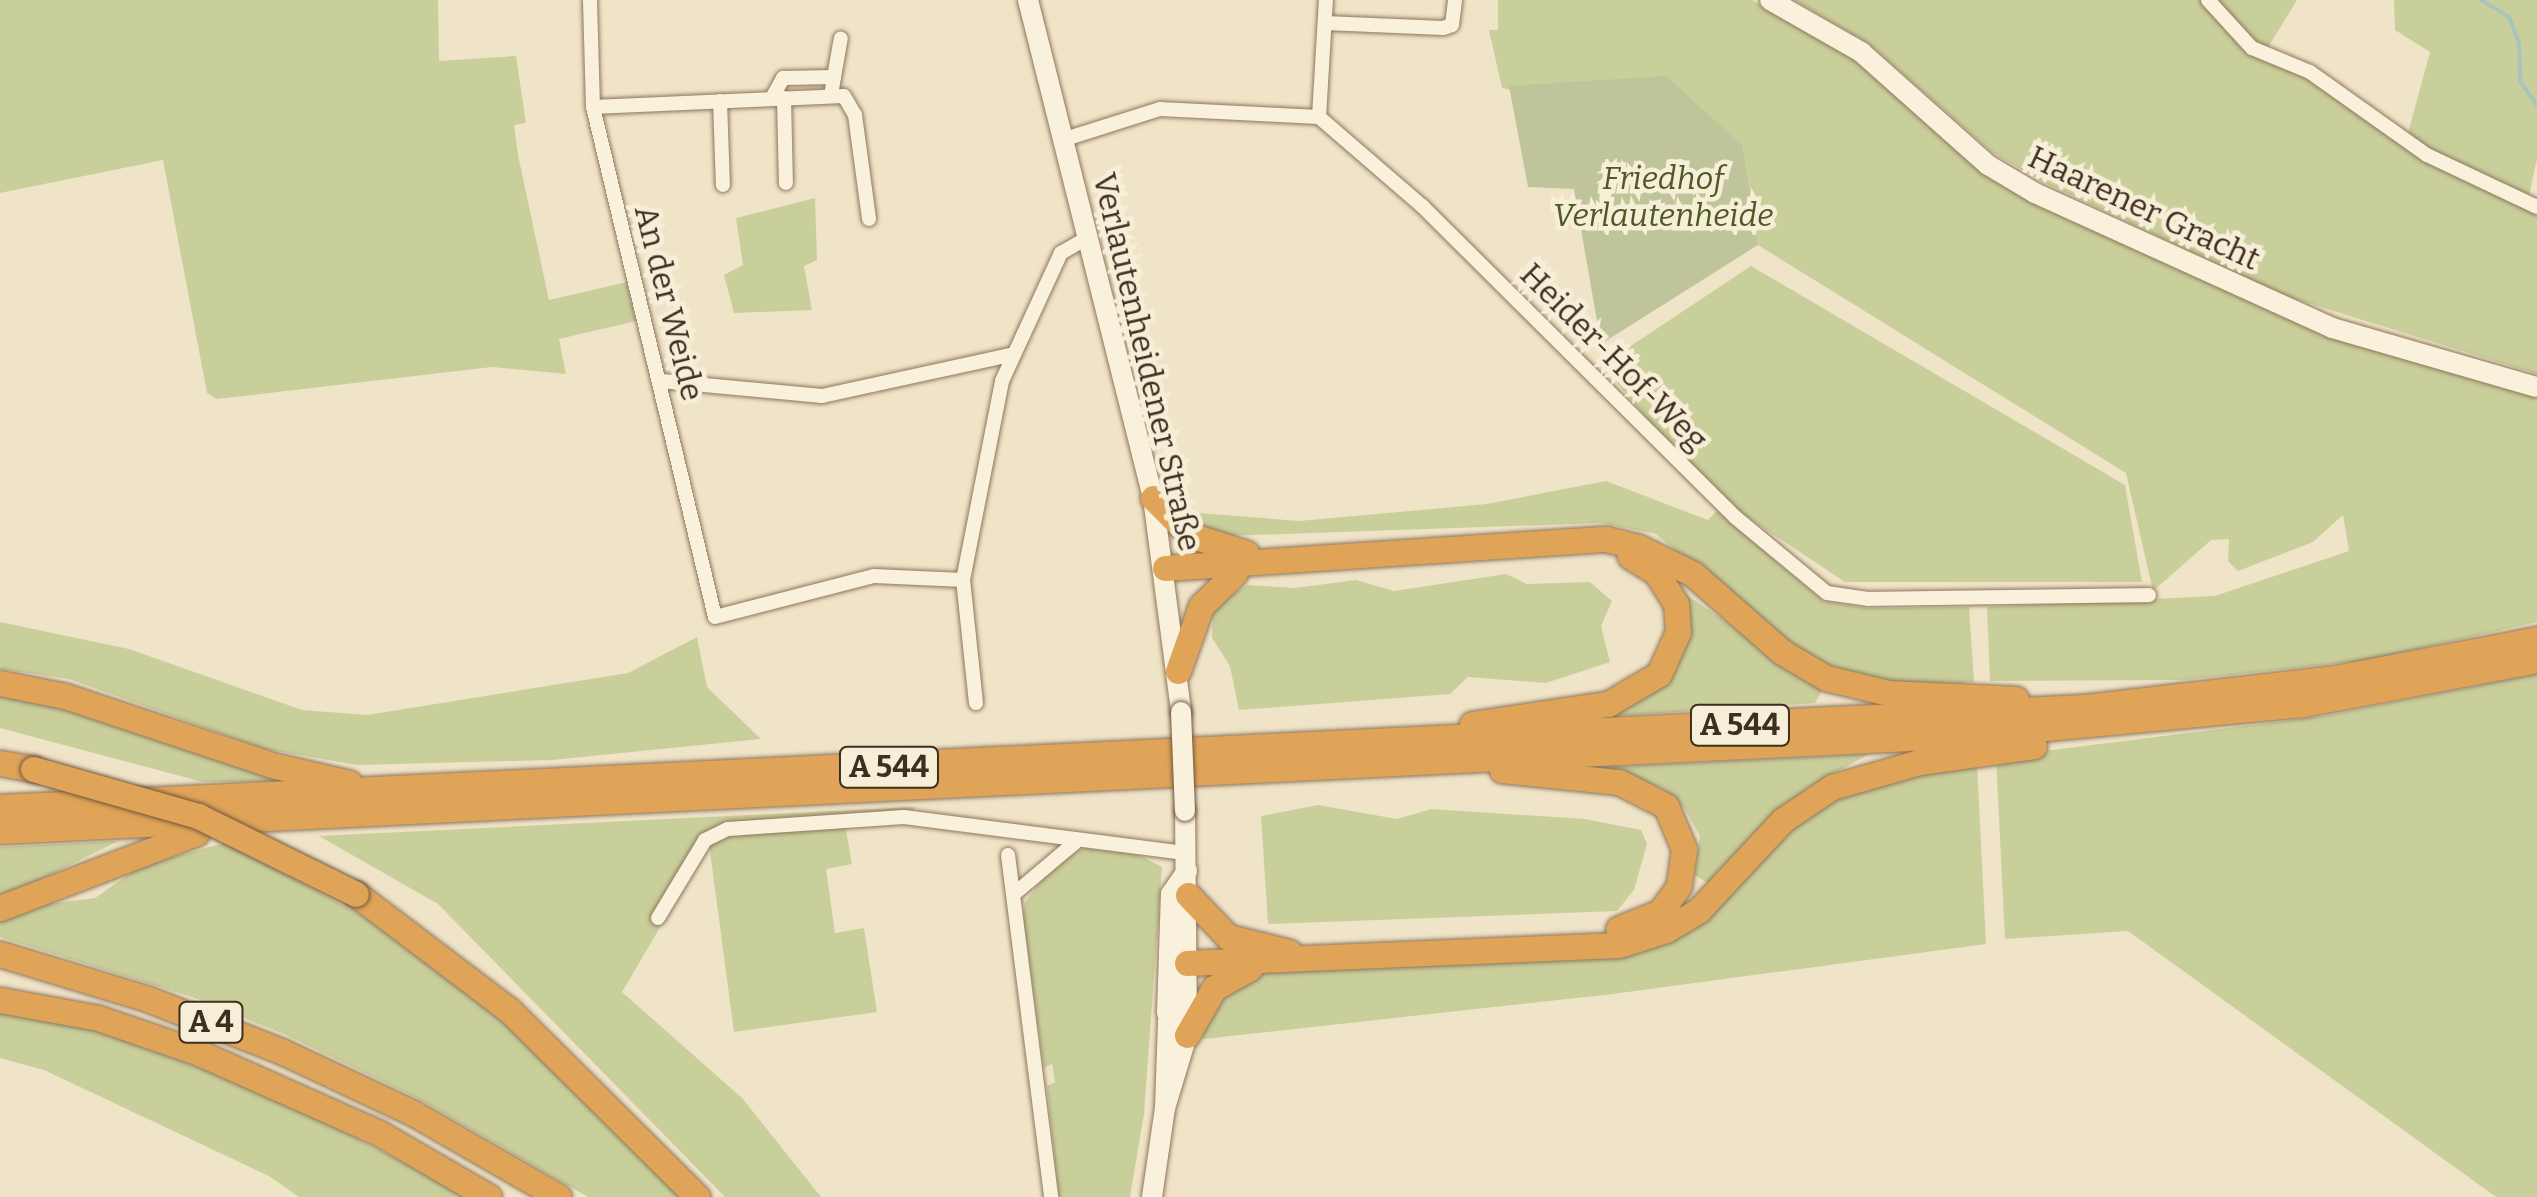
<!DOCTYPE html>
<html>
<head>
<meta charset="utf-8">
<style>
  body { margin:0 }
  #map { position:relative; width:2537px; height:1197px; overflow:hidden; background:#f0e4c8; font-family:Bitter,serif }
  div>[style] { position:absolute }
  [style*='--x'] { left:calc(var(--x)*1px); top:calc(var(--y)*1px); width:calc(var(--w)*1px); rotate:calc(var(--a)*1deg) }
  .green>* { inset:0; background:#c9cf9b }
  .cemetery>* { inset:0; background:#bfc49a }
  .stream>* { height:4px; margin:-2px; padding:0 2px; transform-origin:2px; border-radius:2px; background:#a9c4bc }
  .roads { filter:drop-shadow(0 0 2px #8d765c) drop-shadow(0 0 2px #8d765c) }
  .street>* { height:14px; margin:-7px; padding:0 7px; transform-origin:7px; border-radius:7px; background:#faf1dc }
  .secondary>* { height:20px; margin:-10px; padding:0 10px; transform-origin:10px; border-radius:10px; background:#faf1dc }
  .highway>* { height:25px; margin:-12.5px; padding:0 12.5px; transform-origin:12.5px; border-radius:12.5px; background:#e0a458 }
  .bridges { filter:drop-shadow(0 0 2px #6f573f) drop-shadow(0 0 2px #6f573f) }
  .secondary-bridge>* { height:20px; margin:-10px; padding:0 10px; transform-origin:10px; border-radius:10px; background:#faf1dc }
  .highway-bridge>* { height:25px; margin:-12.5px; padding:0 12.5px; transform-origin:12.5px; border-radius:12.5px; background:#e0a458 }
  span { translate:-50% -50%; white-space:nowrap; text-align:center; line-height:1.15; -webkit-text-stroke:9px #f7eed8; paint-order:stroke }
  .shield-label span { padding:2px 8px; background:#f7eed8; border:2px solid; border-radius:8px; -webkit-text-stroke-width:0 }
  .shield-label { font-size:30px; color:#3d2e20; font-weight:700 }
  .park-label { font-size:32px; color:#4d5a26; font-style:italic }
  .street-label { font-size:32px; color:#3d2e20 }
</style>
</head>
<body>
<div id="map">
  <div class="green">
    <div style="clip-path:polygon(0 0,438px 0,439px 61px,516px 56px,526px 123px,514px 125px,518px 155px,549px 300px,627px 282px,636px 321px,559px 339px,566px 374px,492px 367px,217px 399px,207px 393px,163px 160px,0 193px)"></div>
    <div style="clip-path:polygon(1498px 0,1752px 0,1857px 58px,1944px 137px,2330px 335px,2537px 394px,2537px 622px,2369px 660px,2184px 680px,1990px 681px,1987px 607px,2215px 596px,2349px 551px,2343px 515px,2313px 542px,2238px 571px,2228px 561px,2229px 539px,2211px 540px,2153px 591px,2126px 473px,1758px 245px,1743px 146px,1502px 88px,1489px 30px,1498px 30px)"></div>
    <div style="clip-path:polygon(1794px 0,2202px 0,2221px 20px,2426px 158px,2537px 211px,2537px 374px,2285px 296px,2041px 181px,1992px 152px,1868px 43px)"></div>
    <div style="clip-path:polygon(2213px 0,2297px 0,2267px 49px,2253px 44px)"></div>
    <div style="clip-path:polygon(2394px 0,2537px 0,2537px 159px,2528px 200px,2407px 137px,2430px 52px,2395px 30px)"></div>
    <div style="clip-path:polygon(815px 198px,817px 260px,804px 266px,812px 310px,734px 313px,724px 275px,743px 265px,736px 218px)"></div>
    <div style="clip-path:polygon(1751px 266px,2125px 485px,2142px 582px,1845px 582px,1741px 513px,1660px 434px,1602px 365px)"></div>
    <div style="clip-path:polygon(1606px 481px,1708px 520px,1717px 511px,1823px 601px,1868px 608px,1969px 607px,1974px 682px,1905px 689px,1843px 677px,1792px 649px,1656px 534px,1602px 523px,1224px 536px,1194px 526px,1185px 512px,1299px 521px,1487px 504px)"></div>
    <div style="clip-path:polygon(1506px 574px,1527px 584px,1590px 582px,1612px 601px,1601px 626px,1610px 662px,1546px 683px,1468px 677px,1450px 694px,1239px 710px,1230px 666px,1212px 638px,1213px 605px,1248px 585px,1295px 588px,1356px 580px,1394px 591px)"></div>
    <div style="clip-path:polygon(1682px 592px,1824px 687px,1815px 703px,1600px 717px,1637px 700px)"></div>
    <div style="clip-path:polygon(0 622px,129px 649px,302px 710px,367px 715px,628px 673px,697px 637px,707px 687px,761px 739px,552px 760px,357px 765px,265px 749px,69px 679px,0 669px)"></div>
    <div style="clip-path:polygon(2537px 674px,2537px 1197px,2496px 1197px,2128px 931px,2005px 939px,1996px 757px,2324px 716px)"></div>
    <div style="clip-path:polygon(0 691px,51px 699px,293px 781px,203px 782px,0 728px)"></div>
    <div style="clip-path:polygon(1869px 754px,1806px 789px,1711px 885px,1695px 875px,1700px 836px,1685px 809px,1662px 788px,1589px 768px)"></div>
    <div style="clip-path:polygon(1977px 762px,1986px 944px,1613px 994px,1203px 1039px,1204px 1014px,1230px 982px,1292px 966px,1687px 931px,1798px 817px,1848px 786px)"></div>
    <div style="clip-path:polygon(1318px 805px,1397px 819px,1431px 809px,1585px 819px,1641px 830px,1647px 844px,1634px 890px,1617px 911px,1268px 924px,1261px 816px)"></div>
    <div style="clip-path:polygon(915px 807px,905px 820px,845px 825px,852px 864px,826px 869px,835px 933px,864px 928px,877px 1012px,734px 1032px,709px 844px,622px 992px,742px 1098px,821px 1197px,725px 1197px,438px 904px,319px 836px)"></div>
    <div style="clip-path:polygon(118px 841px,0 900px,0 847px)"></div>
    <div style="clip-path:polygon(224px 843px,398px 934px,519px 1031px,682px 1197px,588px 1197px,417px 1098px,284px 1034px,192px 997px,0 937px,0 919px,25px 907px,95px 898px,141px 866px)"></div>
    <div style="clip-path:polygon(1084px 848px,1139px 855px,1162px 867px,1144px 1114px,1130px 1197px,1059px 1197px,1047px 1086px,1055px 1082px,1052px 1064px,1044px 1068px,1023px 917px,1025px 902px,1051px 868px)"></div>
    <div style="clip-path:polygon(0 1013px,93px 1028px,216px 1074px,320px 1119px,469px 1197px,299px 1197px,269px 1176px,44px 1070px,0 1058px)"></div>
  </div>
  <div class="cemetery">
    <div style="clip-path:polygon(1666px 76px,1743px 146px,1758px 245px,1601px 344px,1574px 189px,1528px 187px,1509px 86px)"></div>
  </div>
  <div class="stream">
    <div style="--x:2481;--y:0;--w:33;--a:31"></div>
    <div style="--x:2509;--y:17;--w:28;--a:69"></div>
    <div style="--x:2519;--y:43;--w:38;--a:88"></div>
    <div style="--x:2520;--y:81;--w:29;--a:55"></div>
  </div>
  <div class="roads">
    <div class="street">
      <div style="--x:590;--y:0;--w:107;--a:88.4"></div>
      <div style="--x:593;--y:107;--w:524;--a:76.55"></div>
      <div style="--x:715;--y:617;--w:164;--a:-14.5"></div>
      <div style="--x:874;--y:576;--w:89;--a:2.6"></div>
      <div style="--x:2208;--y:0;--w:65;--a:47.5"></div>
      <div style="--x:2252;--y:48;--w:63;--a:22.5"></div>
      <div style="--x:2310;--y:72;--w:143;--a:35.4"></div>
      <div style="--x:2427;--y:155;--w:122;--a:25.3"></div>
      <div style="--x:1325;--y:23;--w:118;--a:2.4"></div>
      <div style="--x:1443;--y:28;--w:9;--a:-18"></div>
      <div style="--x:1452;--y:25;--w:25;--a:-83"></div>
      <div style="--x:834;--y:77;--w:39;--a:-80"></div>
      <div style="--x:772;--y:98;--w:23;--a:-61"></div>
      <div style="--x:783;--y:78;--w:51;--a:-1.1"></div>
      <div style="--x:834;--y:77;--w:18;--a:99"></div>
      <div style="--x:784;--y:98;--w:85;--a:88.7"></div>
      <div style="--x:720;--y:101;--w:84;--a:88"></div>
      <div style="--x:593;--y:107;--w:251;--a:-2.5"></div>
      <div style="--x:844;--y:96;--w:22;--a:60"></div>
      <div style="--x:855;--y:115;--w:105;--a:82.3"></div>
      <div style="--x:1319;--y:117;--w:117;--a:-86.6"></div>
      <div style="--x:1062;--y:140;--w:103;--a:-17.6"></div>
      <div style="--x:1160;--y:109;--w:159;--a:2.9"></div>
      <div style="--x:1319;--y:117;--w:136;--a:40.8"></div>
      <div style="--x:1422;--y:206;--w:441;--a:44.8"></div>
      <div style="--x:1735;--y:517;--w:119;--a:39.6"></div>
      <div style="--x:1827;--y:593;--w:41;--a:8.3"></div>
      <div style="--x:1868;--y:599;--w:281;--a:-0.8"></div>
      <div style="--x:661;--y:381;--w:162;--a:5.3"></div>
      <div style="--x:822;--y:396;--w:192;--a:-12.3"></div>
      <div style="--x:976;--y:703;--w:124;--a:-96"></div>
      <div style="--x:963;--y:580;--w:203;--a:-78.9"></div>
      <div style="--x:1002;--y:381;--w:141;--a:-65.3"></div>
      <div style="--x:1061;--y:253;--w:30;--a:-30"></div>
      <div style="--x:1008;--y:855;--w:345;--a:82.8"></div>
      <div style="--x:1014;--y:894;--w:82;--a:-40.1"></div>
      <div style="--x:658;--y:918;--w:91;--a:-58.9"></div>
      <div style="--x:705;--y:840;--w:25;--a:-26"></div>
      <div style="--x:728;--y:829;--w:176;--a:-3.9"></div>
      <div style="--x:904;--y:817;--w:283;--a:7.3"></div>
    </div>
    <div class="secondary">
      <div style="--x:1028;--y:0;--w:513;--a:75.91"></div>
      <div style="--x:1153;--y:498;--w:216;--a:82.5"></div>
      <div style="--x:1770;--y:0;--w:105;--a:29.7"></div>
      <div style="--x:1861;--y:52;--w:170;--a:41.7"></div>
      <div style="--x:1988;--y:165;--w:55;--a:30.8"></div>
      <div style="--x:2035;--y:193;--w:326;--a:24.4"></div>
      <div style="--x:2332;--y:328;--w:213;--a:16.1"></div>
      <div style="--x:1167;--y:1013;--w:119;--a:-88.1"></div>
      <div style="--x:1171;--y:894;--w:28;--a:-55"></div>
      <div style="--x:1165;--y:1108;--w:76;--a:-73.2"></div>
      <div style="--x:1187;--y:1035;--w:224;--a:-90.5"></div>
      <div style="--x:1152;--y:1197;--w:90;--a:-81.7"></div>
      <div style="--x:1165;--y:1108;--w:87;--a:-88"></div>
      <div style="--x:1168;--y:1021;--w:43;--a:-66.4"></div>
    </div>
    <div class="highway">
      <div style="--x:1153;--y:498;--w:52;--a:45"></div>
      <div style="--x:1190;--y:535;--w:59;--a:17.8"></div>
      <div style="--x:1165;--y:568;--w:442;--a:-3.8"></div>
      <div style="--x:1606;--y:539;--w:33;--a:14"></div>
      <div style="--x:1638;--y:547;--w:61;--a:26.1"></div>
      <div style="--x:1693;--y:574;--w:118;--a:41.2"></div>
      <div style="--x:1782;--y:652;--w:51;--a:30.6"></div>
      <div style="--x:1826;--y:678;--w:65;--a:13.4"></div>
      <div style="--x:1889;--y:693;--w:127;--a:2.7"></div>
      <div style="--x:1178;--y:671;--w:69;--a:-70.5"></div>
      <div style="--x:1201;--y:606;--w:47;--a:-44.1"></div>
      <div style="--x:0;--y:683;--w:66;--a:11.3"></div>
      <div style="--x:65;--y:696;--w:222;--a:18.4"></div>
      <div style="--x:276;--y:766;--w:75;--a:13.1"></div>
      <div style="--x:1472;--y:724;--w:137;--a:-8.4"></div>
      <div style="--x:1608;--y:704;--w:59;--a:-30.5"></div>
      <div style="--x:1659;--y:674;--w:46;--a:-65.7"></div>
      <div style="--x:1678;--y:632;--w:28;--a:-94"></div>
      <div style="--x:1676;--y:604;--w:36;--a:-122"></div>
      <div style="--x:1657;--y:573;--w:32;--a:-148"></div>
      <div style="--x:0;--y:763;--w:34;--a:10"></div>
      <div style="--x:1502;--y:770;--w:118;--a:5.9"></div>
      <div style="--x:1619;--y:782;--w:53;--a:27.1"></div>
      <div style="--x:1666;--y:806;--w:47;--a:67.3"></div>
      <div style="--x:1684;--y:849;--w:37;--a:98"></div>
      <div style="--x:1679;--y:886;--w:32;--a:126"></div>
      <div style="--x:1660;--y:912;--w:45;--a:158"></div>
      <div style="--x:0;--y:807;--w:2087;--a:-2.75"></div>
      <div style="--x:2085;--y:707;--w:252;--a:-6.6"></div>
      <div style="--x:2335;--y:678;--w:206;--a:-10.9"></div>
      <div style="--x:0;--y:831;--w:1973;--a:-2.79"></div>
      <div style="--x:1971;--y:735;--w:334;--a:-5.3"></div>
      <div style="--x:2304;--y:704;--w:237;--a:-10.7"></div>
      <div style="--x:356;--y:894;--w:193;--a:37.2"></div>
      <div style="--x:510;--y:1011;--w:264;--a:44.8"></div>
      <div style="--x:1188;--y:895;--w:58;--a:46.4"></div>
      <div style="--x:1228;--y:937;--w:63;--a:13.8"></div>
      <div style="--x:0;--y:908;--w:210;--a:-20.9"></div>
      <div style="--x:0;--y:954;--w:155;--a:16.9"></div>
      <div style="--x:148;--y:999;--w:145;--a:21.4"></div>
      <div style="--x:283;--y:1052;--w:144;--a:25.1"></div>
      <div style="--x:413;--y:1113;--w:168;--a:29.9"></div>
      <div style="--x:1187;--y:963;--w:432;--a:-2.4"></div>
      <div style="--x:1619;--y:945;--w:49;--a:-17.7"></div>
      <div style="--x:1666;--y:930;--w:39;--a:-31"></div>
      <div style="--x:1699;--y:910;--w:123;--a:-47"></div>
      <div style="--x:1783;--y:820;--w:59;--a:-34"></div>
      <div style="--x:1832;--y:787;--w:91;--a:-16"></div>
      <div style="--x:1919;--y:762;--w:116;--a:-7.9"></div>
      <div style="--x:0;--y:1000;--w:100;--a:10.4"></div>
      <div style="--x:98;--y:1018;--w:105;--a:19"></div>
      <div style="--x:197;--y:1052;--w:199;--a:24"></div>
      <div style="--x:379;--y:1133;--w:127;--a:30.2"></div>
      <div style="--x:1187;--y:1035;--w:54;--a:-60.1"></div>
      <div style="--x:1214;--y:988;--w:41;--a:-29.1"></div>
    </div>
  </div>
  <div class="bridges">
    <div class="secondary-bridge">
      <div style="--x:1181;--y:712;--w:99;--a:87.7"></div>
    </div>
    <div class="highway-bridge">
      <div style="--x:33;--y:769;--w:172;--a:15.9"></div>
      <div style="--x:198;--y:816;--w:176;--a:26.3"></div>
    </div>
  </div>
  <div class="shield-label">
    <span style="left:1740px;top:725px">A 544</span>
    <span style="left:889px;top:767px">A 544</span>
    <span style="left:211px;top:1022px">A 4</span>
  </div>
  <div class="park-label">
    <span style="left:1663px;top:197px">Friedhof<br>Verlautenheide</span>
  </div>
  <div class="street-label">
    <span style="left:2144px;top:208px;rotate:25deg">Haarener Gracht</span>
    <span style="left:669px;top:303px;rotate:76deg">An der Weide</span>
    <span style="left:1614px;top:357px;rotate:45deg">Heider-Hof-Weg</span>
    <span style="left:1147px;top:362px;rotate:77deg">Verlautenheidener Straße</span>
  </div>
</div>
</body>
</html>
